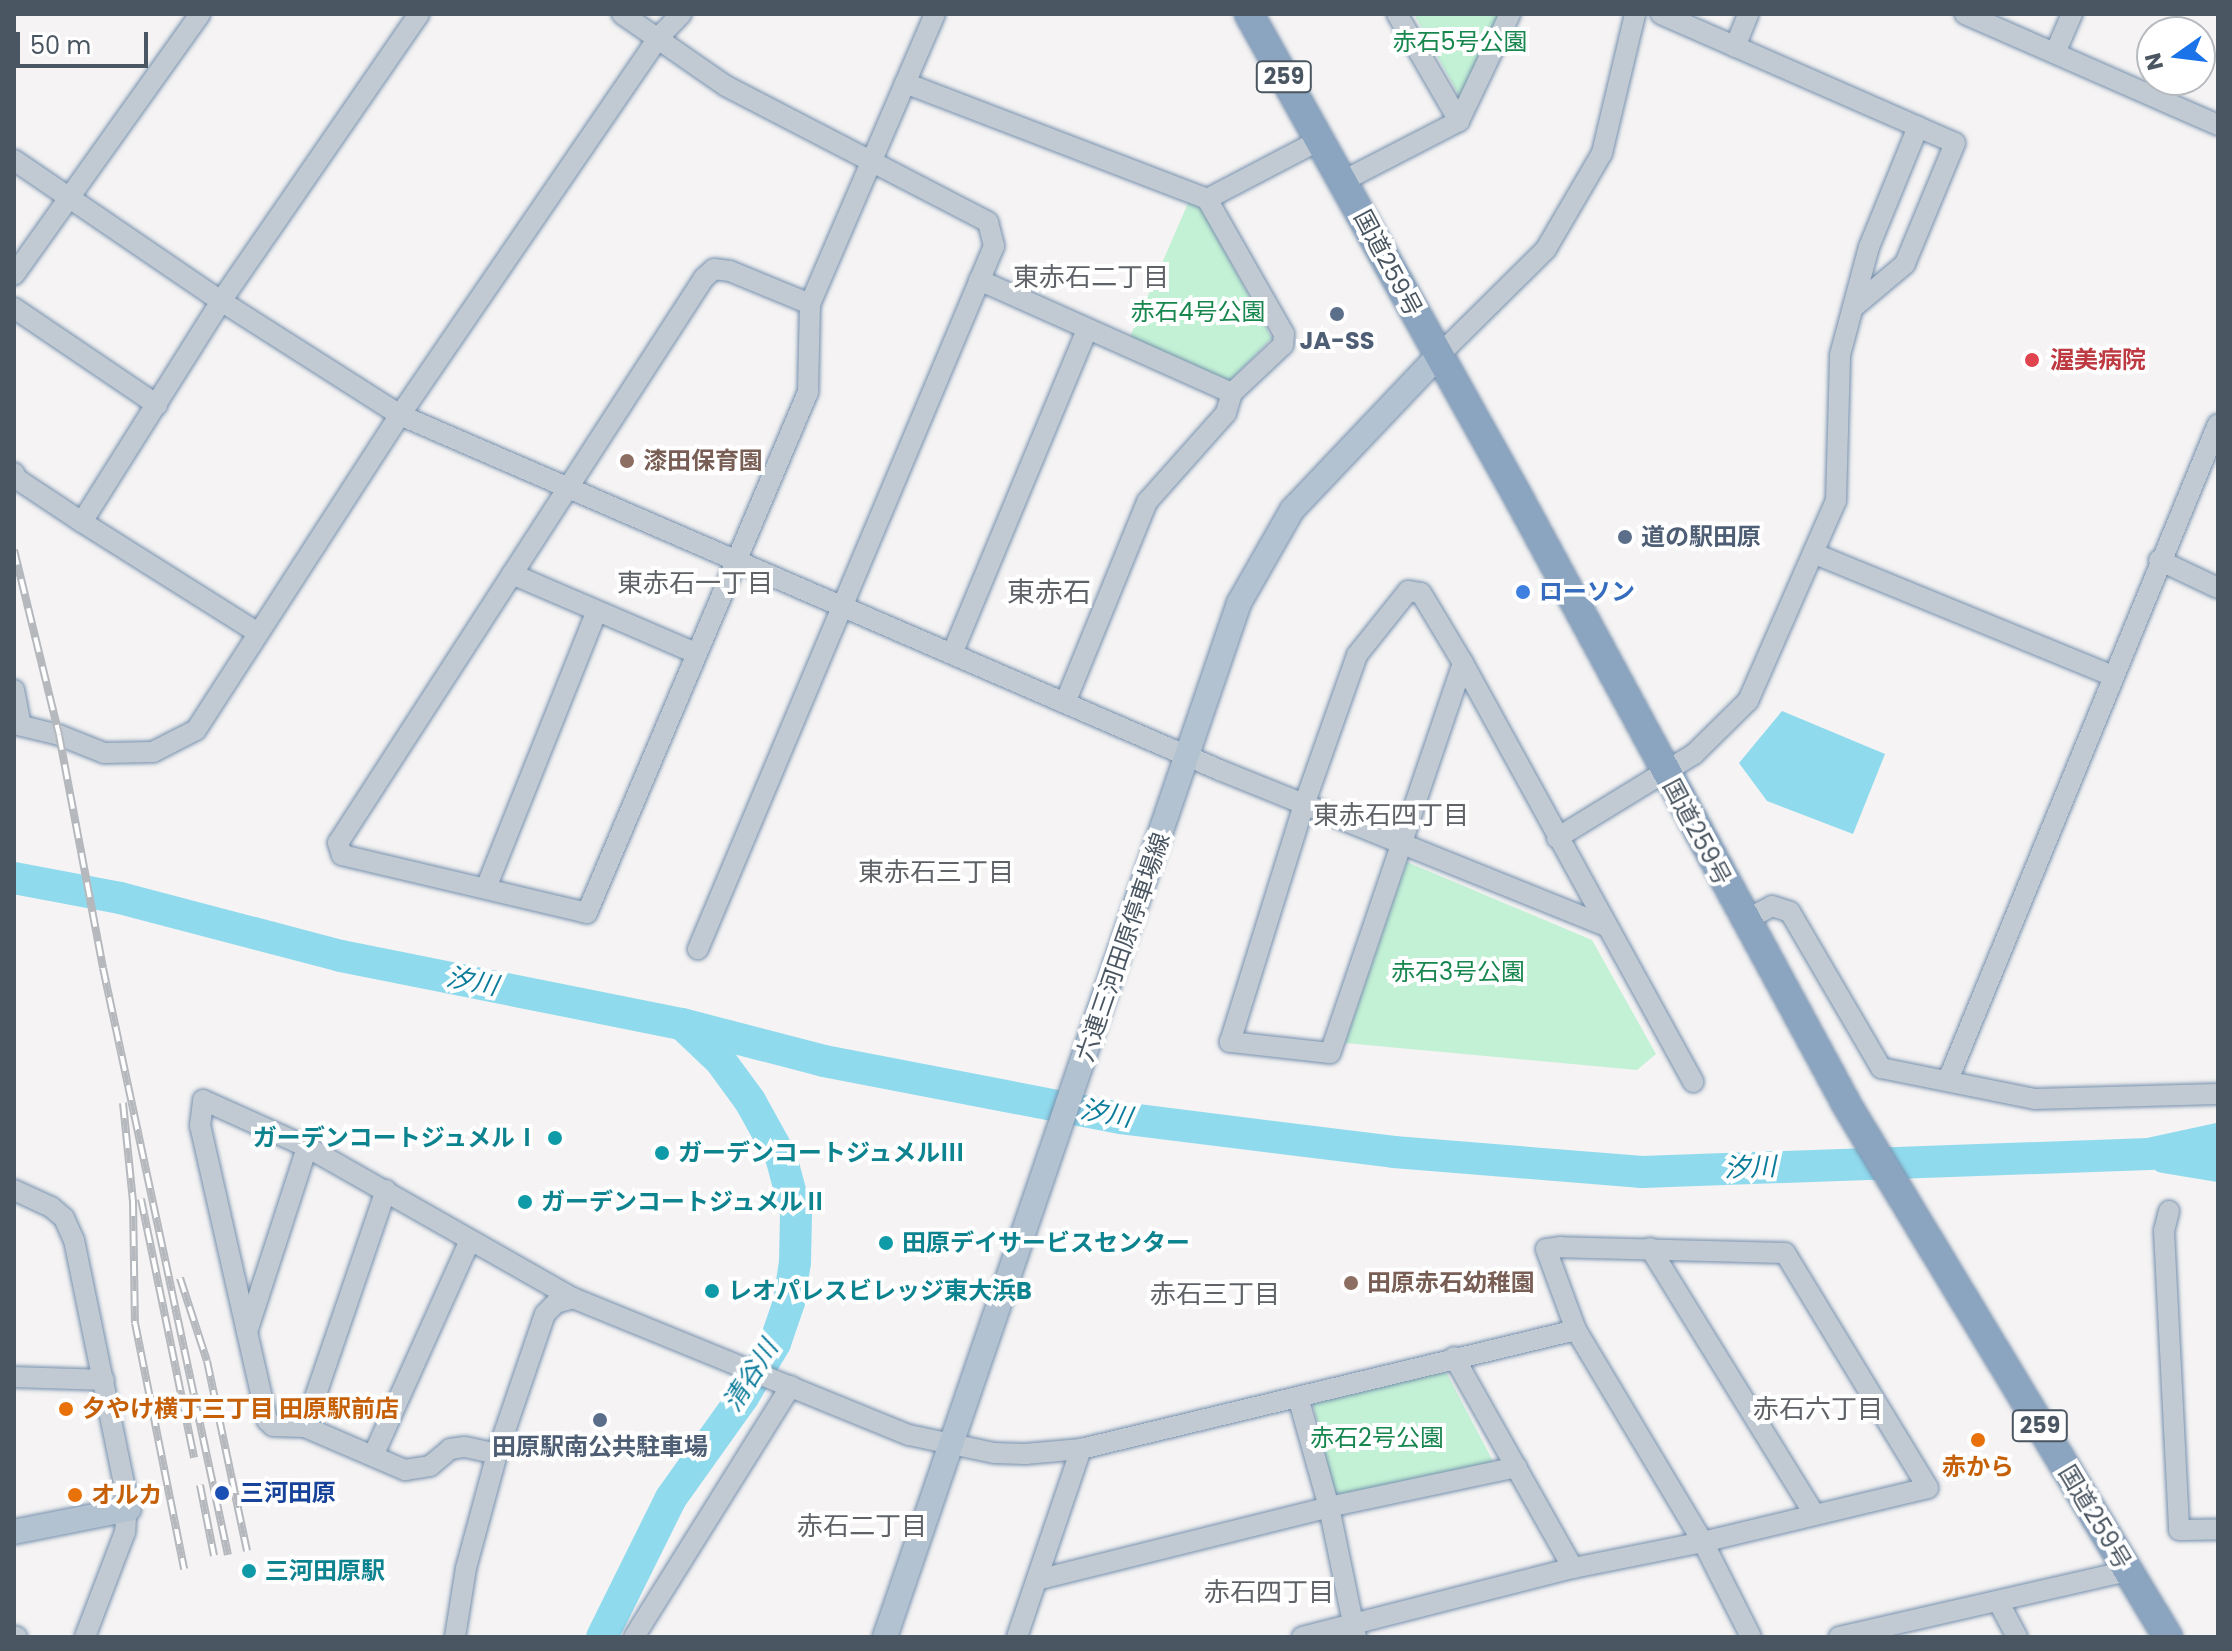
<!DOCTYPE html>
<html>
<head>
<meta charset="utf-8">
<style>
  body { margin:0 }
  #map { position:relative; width:2232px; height:1651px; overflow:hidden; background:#f5f3f3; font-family:Poppins,"Noto Sans JP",sans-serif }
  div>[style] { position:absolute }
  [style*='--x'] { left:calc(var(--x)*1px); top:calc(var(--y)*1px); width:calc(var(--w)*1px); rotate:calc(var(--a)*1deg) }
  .green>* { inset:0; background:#c3f1d5 }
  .water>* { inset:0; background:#90daee }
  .river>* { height:32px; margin:-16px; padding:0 16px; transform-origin:16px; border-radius:16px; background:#90daee }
  .roads { filter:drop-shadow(0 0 2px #7690ad) drop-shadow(0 0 2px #7690ad) }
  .minor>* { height:20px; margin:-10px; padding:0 10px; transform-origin:10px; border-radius:10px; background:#c1cad2 }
  .major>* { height:24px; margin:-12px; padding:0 12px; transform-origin:12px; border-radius:12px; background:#b3c2d1 }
  .highway>* { height:28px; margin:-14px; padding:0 14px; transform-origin:14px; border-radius:14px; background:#8ba5c1 }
  .rail>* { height:8px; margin-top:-4px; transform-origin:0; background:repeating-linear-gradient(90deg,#fff 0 15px,#b5b8bd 0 30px); box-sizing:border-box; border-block:2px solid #b5b8bd }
  .dots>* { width:22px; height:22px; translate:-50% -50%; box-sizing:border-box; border:4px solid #fff; border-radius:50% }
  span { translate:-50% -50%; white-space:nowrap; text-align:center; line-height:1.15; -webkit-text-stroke:8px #fff; paint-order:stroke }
  .shield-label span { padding:2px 6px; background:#fff; border:2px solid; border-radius:6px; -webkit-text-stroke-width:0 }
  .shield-label { font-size:22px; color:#4a5661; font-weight:700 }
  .park-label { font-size:24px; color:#17864f }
  .street-label { font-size:24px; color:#4a5661 }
  .service-label { font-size:24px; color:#4e5e75; font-weight:700 }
  .left { translate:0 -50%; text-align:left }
  .health-label { font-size:24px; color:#be3a42; font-weight:700 }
  .education-label { font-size:24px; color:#785e54; font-weight:700 }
  .shop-label { font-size:24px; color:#366cbe; font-weight:700 }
  .culture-label { font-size:24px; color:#0d838f; font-weight:700 }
  .right { translate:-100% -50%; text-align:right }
  .food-label { font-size:24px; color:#c56008; font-weight:700 }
  .transit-label { font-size:24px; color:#164399; font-weight:700 }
  .neighbourhood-label { font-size:26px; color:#5f6368 }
  .water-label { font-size:26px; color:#0c7c9b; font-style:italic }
  .quarter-label { font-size:28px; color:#5f6368 }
  .frame { position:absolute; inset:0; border:16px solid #4a5661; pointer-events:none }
  .north { position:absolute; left:2136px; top:16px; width:80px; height:80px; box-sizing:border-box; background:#fff; border:2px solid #b7bbc0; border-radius:50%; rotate:256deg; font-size:22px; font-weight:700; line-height:32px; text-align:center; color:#4a5661 }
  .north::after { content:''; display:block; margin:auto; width:28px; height:36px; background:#1a73e8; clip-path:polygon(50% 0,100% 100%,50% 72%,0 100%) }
  .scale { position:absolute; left:16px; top:32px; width:132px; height:36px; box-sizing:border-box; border:4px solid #4a5661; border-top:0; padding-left:10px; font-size:24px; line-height:28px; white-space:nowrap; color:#4a5661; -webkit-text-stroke:6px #fff; paint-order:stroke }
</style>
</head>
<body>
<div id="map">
  <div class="green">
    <div style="clip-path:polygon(1414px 14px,1503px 14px,1462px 101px)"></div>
    <div style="clip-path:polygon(1189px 201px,1202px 210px,1272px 338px,1227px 384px,1129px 339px)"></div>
    <div style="clip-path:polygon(1407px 862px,1592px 940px,1656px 1054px,1637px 1070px,1345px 1043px)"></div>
    <div style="clip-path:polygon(1446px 1372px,1494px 1463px,1336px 1499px,1312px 1401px)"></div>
  </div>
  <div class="water">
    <div style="clip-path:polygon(1782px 711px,1885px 754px,1853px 834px,1767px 801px,1739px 763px)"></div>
  </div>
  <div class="river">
    <div style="--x:14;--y:878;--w:108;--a:10.7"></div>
    <div style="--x:120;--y:898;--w:228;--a:14.7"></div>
    <div style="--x:341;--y:956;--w:348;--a:11.3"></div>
    <div style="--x:682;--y:1024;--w:147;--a:14.6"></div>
    <div style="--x:824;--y:1061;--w:302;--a:10.9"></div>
    <div style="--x:1121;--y:1118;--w:275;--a:7.1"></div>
    <div style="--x:1394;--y:1152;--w:249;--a:4.6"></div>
    <div style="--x:1642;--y:1172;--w:507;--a:-2.03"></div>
    <div style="--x:2149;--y:1154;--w:71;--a:-12.3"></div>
    <div style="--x:2164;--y:1157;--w:55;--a:9.5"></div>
    <div style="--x:602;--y:1637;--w:155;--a:-63.6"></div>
    <div style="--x:671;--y:1498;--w:124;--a:-54.5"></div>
    <div style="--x:743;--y:1397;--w:63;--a:-59.3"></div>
    <div style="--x:775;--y:1343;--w:43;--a:-71.1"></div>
    <div style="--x:789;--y:1302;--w:40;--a:-81.5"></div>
    <div style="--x:795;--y:1262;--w:49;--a:-88.8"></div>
    <div style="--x:796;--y:1213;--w:58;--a:-105"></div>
    <div style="--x:781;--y:1157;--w:64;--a:-119"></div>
    <div style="--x:750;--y:1101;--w:51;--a:-126.2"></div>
    <div style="--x:720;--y:1060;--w:50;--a:-136.6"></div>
  </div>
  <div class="roads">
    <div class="minor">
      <div style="--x:622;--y:14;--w:126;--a:34.7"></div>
      <div style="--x:726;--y:86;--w:295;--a:27.4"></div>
      <div style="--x:988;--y:222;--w:25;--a:76"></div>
      <div style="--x:994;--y:246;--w:763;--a:112.83"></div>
      <div style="--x:1397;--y:14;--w:124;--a:59.9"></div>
      <div style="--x:1661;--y:14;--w:281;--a:23.7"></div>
      <div style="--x:1965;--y:14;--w:276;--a:23.7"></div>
      <div style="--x:1735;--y:47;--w:35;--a:-68"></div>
      <div style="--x:2055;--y:53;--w:43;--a:-66.4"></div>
      <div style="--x:905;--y:83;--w:324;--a:21"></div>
      <div style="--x:1207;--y:199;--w:155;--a:60.3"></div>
      <div style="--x:1284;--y:334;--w:11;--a:95"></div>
      <div style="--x:1283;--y:345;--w:70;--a:136.7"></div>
      <div style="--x:1232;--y:393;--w:21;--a:107"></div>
      <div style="--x:1226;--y:413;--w:119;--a:131.6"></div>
      <div style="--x:1147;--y:502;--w:217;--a:112.2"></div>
      <div style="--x:14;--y:160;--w:250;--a:34.3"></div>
      <div style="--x:221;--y:301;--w:212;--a:32.5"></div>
      <div style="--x:400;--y:415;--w:896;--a:23.42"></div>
      <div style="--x:1222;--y:771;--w:416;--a:22"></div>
      <div style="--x:1343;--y:181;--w:131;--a:-27.3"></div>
      <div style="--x:1459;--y:121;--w:119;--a:-64.5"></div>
      <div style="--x:1207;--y:199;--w:127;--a:-27.6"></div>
      <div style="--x:14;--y:275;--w:320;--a:-54.5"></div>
      <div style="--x:979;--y:280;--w:277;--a:24.1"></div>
      <div style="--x:810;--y:304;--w:88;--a:91.3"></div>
      <div style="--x:808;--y:392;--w:566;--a:112.99"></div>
      <div style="--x:587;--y:913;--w:252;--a:-166.7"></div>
      <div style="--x:342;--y:855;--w:13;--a:-108"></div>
      <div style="--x:338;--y:843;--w:673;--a:-57.07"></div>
      <div style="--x:704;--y:278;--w:13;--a:-42"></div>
      <div style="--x:714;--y:269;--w:16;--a:7"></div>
      <div style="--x:730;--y:271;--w:87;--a:22.4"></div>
      <div style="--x:810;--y:304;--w:316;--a:-66.7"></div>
      <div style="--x:14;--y:308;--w:173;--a:34.1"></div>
      <div style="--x:1438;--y:356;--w:152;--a:-44.7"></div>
      <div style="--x:1546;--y:249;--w:111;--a:-59.7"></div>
      <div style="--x:1602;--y:153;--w:143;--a:-76.6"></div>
      <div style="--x:14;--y:473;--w:7;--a:63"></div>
      <div style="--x:17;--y:479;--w:78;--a:33.5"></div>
      <div style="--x:82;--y:522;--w:208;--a:32.2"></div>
      <div style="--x:82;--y:522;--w:261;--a:-57.8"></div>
      <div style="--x:221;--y:301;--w:349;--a:-55.4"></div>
      <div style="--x:1813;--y:553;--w:324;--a:22.3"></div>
      <div style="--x:2159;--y:560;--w:65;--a:25.4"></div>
      <div style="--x:512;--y:574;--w:199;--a:23.3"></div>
      <div style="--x:952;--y:654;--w:352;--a:-67.4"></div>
      <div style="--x:1463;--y:663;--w:412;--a:108.8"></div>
      <div style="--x:1330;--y:1053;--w:101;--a:-173.7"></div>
      <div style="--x:1230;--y:1042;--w:248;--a:-72.7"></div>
      <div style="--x:1304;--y:805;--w:159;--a:-70.5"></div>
      <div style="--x:1357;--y:655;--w:82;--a:-51.4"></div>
      <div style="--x:1408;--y:591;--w:13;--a:9"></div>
      <div style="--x:1421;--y:593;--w:82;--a:59"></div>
      <div style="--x:1463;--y:663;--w:478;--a:61.2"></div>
      <div style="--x:14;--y:690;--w:36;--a:79"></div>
      <div style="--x:14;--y:724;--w:46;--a:13.7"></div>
      <div style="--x:59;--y:735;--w:48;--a:21.8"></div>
      <div style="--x:104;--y:753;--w:49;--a:-1.2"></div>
      <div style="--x:153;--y:752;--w:48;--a:-27.1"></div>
      <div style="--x:196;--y:730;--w:375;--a:-57.1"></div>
      <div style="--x:400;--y:415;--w:455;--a:-55.6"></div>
      <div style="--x:657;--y:39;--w:35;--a:-46"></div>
      <div style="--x:1557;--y:838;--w:161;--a:-31.5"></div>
      <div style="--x:1694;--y:754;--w:76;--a:-44.5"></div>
      <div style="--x:1748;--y:701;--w:219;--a:-66.3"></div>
      <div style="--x:1836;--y:501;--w:146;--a:-88.4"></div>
      <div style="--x:1840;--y:355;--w:112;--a:-75"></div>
      <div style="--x:1869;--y:247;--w:130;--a:-67.8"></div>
      <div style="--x:1918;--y:127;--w:40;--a:23.4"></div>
      <div style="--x:1955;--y:143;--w:131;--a:112.5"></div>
      <div style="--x:1905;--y:264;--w:65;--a:140"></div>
      <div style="--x:486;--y:888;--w:298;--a:-68.2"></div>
      <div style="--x:1745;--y:920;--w:30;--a:-27"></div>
      <div style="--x:1772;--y:906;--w:19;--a:18"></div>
      <div style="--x:1790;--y:912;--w:181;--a:59.7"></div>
      <div style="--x:1881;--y:1068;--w:157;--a:11.4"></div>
      <div style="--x:2035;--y:1099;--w:183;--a:-1.6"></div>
      <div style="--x:1948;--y:1080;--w:709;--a:-67.63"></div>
      <div style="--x:14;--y:1190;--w:41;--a:24.7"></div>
      <div style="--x:51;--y:1207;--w:17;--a:40"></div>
      <div style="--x:64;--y:1218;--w:24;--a:66"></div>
      <div style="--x:74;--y:1240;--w:263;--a:78.4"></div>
      <div style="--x:127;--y:1498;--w:34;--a:93"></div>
      <div style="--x:125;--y:1532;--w:112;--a:110.9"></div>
      <div style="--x:386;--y:1190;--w:250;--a:108.9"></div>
      <div style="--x:305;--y:1427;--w:109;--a:23.3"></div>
      <div style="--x:405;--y:1470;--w:25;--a:-9"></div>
      <div style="--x:430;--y:1466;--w:26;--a:-40"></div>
      <div style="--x:450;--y:1449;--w:15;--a:-8"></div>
      <div style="--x:465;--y:1447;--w:33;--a:12"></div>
      <div style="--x:2169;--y:1211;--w:21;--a:104"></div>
      <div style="--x:2164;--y:1231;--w:299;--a:87.1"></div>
      <div style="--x:2179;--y:1530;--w:39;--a:-1"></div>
      <div style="--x:1650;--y:1248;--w:312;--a:58.3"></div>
      <div style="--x:247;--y:1332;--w:194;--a:-72"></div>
      <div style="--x:1454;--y:1357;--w:242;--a:60.6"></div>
      <div style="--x:14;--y:1377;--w:90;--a:1.9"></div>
      <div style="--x:1298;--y:1397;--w:114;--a:74.3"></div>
      <div style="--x:1329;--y:1507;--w:133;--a:78.3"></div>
      <div style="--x:305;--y:1427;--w:32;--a:-178"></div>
      <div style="--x:273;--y:1426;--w:8;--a:-135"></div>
      <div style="--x:267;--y:1420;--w:302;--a:-102.8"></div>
      <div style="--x:200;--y:1126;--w:26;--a:-83"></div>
      <div style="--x:203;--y:1100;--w:114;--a:24.3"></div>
      <div style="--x:307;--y:1147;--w:306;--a:29.6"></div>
      <div style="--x:373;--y:1456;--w:235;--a:-65.8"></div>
      <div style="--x:1037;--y:1580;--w:301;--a:-14"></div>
      <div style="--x:1329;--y:1507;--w:192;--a:-12"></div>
      <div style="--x:1998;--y:1601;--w:41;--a:62.2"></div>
      <div style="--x:14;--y:1636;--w:3;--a:18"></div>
      <div style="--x:455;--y:1637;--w:70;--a:-80.9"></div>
      <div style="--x:466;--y:1568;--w:118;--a:-74.8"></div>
      <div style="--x:497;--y:1454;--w:148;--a:-71.1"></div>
      <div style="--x:545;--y:1314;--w:16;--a:-45"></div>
      <div style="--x:556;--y:1303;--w:18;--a:-16"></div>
      <div style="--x:573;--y:1298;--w:363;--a:22.2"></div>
      <div style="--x:909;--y:1435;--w:87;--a:12"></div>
      <div style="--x:994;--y:1453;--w:31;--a:2"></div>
      <div style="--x:1025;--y:1454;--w:56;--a:-5.1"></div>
      <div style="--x:1081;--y:1449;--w:509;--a:-13.52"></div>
      <div style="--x:634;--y:1637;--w:296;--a:-58"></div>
      <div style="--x:1017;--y:1637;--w:199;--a:-71.2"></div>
      <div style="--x:1302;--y:1637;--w:280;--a:-14.3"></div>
      <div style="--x:1573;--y:1568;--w:133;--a:-11.3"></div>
      <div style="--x:1703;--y:1542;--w:231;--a:-13.5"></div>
      <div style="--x:1928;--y:1488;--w:275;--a:-121.3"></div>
      <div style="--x:1785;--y:1253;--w:224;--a:-178.5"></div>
      <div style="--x:1561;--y:1247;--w:15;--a:172"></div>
      <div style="--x:1546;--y:1249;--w:86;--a:69.7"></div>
      <div style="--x:1576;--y:1330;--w:247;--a:59.1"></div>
      <div style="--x:1703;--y:1542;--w:106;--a:63.2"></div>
      <div style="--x:1839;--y:1637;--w:296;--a:-12.9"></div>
    </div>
    <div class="major">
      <div style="--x:14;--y:1532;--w:117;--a:-11.3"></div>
      <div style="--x:885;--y:1637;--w:1093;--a:-71.1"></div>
      <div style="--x:1239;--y:603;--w:107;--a:-60.3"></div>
      <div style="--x:1292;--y:510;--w:212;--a:-46.5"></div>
    </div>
    <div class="highway">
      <div style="--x:1249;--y:14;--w:551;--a:60.87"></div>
      <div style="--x:1517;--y:495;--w:696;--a:61.59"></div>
      <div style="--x:1848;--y:1107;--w:619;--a:58.88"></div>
    </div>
  </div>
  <div class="rail">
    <div style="--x:14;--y:550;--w:190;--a:76.3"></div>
    <div style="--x:59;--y:735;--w:237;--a:79.3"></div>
    <div style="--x:103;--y:968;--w:600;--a:77.98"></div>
    <div style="--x:123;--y:1103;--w:99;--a:84.2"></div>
    <div style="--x:133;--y:1201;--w:122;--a:89.1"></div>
    <div style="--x:135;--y:1323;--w:251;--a:78.7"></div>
    <div style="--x:141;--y:1199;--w:264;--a:78.4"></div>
    <div style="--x:180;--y:1278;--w:87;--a:72"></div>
    <div style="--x:207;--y:1361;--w:194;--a:78.1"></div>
    <div style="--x:200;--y:1485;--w:72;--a:78.8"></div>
  </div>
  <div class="dots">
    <div style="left:1337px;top:314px;background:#5c6f8a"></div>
    <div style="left:2032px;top:360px;background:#e0444e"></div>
    <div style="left:627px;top:461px;background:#8d6e63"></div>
    <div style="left:1625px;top:537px;background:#5c6f8a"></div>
    <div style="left:1523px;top:592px;background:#3f7fe0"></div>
    <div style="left:555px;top:1138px;background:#0f9aa8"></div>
    <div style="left:662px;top:1153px;background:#0f9aa8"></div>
    <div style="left:525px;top:1202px;background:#0f9aa8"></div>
    <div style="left:886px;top:1243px;background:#0f9aa8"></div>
    <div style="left:1351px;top:1283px;background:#8d6e63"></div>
    <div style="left:712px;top:1291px;background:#0f9aa8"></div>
    <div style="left:66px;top:1409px;background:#e8710a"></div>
    <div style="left:600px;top:1420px;background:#5c6f8a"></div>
    <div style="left:1978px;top:1440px;background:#e8710a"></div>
    <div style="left:222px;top:1493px;background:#1a4fb4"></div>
    <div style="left:75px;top:1495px;background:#e8710a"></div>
    <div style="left:249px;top:1571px;background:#0f9aa8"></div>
  </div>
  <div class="shield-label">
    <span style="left:1284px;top:77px">259</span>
    <span style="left:2040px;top:1426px">259</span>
  </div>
  <div class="park-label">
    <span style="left:1460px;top:42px">赤石5号公園</span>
    <span style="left:1198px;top:312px">赤石4号公園</span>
    <span style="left:1458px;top:972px">赤石3号公園</span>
    <span style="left:1377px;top:1438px">赤石2号公園</span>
  </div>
  <div class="street-label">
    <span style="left:1388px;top:263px;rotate:62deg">国道259号</span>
    <span style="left:1697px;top:832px;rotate:62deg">国道259号</span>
    <span style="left:1123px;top:947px;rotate:-71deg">六連三河田原停車場線</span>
    <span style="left:2095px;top:1517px;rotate:59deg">国道259号</span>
  </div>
  <div class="service-label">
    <span style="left:1337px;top:341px">JA-SS</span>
    <span class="left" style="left:1641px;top:537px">道の駅田原</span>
    <span style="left:600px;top:1447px">田原駅南公共駐車場</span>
  </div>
  <div class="health-label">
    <span class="left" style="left:2050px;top:360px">渥美病院</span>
  </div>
  <div class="education-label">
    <span class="left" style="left:643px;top:461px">漆田保育園</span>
    <span class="left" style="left:1367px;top:1283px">田原赤石幼稚園</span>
  </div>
  <div class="shop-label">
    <span class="left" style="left:1539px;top:592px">ローソン</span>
  </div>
  <div class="culture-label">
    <span class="right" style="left:539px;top:1138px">ガーデンコートジュメルⅠ</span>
    <span class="left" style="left:678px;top:1153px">ガーデンコートジュメルⅢ</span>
    <span class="left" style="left:541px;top:1202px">ガーデンコートジュメルⅡ</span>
    <span class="left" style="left:902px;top:1243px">田原デイサービスセンター</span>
    <span class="left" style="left:728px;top:1291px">レオパレスビレッジ東大浜B</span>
    <span class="left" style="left:265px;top:1571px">三河田原駅</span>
  </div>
  <div class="food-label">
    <span class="left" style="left:82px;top:1409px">夕やけ横丁三丁目 田原駅前店</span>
    <span style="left:1978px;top:1467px">赤から</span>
    <span class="left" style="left:91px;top:1495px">オルカ</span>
  </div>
  <div class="transit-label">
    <span class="left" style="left:240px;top:1493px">三河田原</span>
  </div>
  <div class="neighbourhood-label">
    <span style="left:1091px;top:278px">東赤石二丁目</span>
    <span style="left:695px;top:584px">東赤石一丁目</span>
    <span style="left:1391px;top:816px">東赤石四丁目</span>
    <span style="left:936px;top:873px">東赤石三丁目</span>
    <span style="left:1215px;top:1295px">赤石三丁目</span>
    <span style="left:1818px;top:1410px">赤石六丁目</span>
    <span style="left:862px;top:1527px">赤石二丁目</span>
    <span style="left:1269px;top:1593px">赤石四丁目</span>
  </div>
  <div class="water-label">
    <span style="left:472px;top:982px;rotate:11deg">汐川</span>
    <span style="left:1106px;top:1114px;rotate:10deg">汐川</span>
    <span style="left:1750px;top:1168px;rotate:-2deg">汐川</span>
    <span style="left:751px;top:1376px;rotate:-58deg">清谷川</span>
  </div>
  <div class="quarter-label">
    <span style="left:1049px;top:593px">東赤石</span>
  </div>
  <div class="frame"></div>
  <div class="north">N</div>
  <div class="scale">50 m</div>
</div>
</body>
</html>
